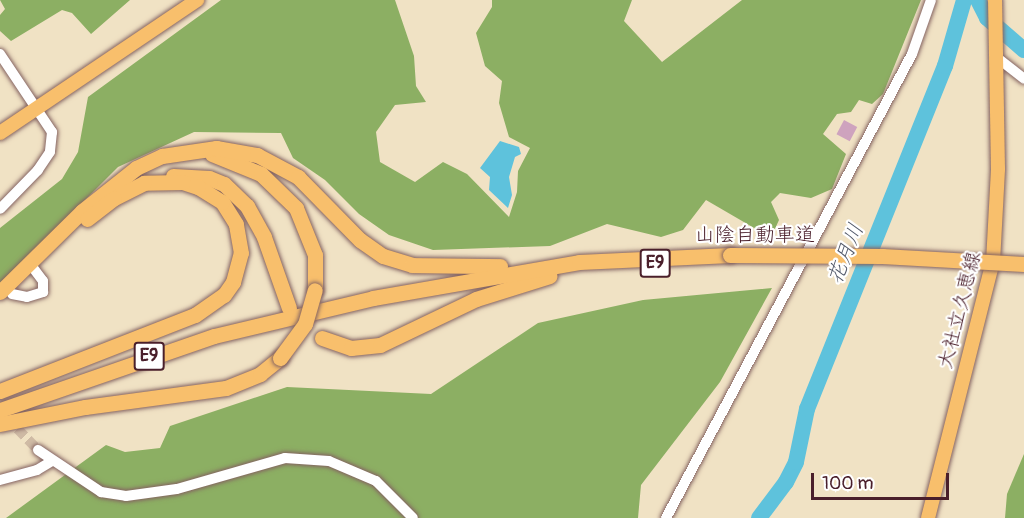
<!DOCTYPE html>
<html>
<head>
<meta charset="utf-8">
<style>
  body { margin:0 }
  #map { position:relative; width:1024px; height:518px; overflow:hidden; background:#f0e2c4; font-family:Pangolin,"Klee One",sans-serif }
  div>[style] { position:absolute }
  [style*='--x'] { left:calc(var(--x)*1px); top:calc(var(--y)*1px); width:calc(var(--w)*1px); rotate:calc(var(--a)*1deg) }
  .forest>* { inset:0; background:#8caf63 }
  .water>* { inset:0; background:#5ec2dc }
  .river>* { height:16px; margin:-8px; padding:0 8px; transform-origin:8px; border-radius:8px; background:#5ec2dc }
  .building>* { inset:0; background:#cea3be; transform-origin:0 0 }
  .minor-tunnel>* { height:10px; margin-top:-5px; transform-origin:0; background:repeating-linear-gradient(90deg,#cfbba5 0 10px,transparent 0 15px) }
  .roads { filter:drop-shadow(0 0 2px #846361) drop-shadow(0 0 2px #846361) }
  .minor>* { height:10px; margin:-5px; padding:0 5px; transform-origin:5px; border-radius:5px; background:#fff }
  .major>* { height:14px; margin:-7px; padding:0 7px; transform-origin:7px; border-radius:7px; background:#f8bf6c }
  .highway>* { height:15px; margin:-7.5px; padding:0 7.5px; transform-origin:7.5px; border-radius:7.5px; background:#f8bf6c }
  .bridges { filter:drop-shadow(0 0 2px #846361) drop-shadow(0 0 2px #846361) }
  .highway-bridge>* { height:15px; margin:-7.5px; padding:0 7.5px; transform-origin:7.5px; border-radius:7.5px; background:#f8bf6c }
  span { translate:-50% -50%; white-space:nowrap; text-align:center; line-height:1.15; -webkit-text-stroke:4.5px #fff; paint-order:stroke }
  .shield-label span { padding:2px 4px; background:#fff; border:2px solid; border-radius:4px; -webkit-text-stroke-width:0 }
  .shield-label { font-size:18px; color:#4a1f2b; font-weight:700 }
  .street-label { font-size:20px; color:#4a1f2b }
  .water-label { font-size:21px; color:#515869; font-style:italic }
  .scale { position:absolute; left:811px; top:473px; width:138px; height:27px; box-sizing:border-box; border:3px solid #4a1f2b; border-top:0; padding-left:8px; font-size:18px; line-height:21px; white-space:nowrap; color:#4a1f2b; -webkit-text-stroke:4px #fff; paint-order:stroke }
</style>
</head>
<body>
<div id="map">
  <div class="forest">
    <div style="clip-path:polygon(0 0,130px 0,91px 34px,72px 13px,62px 10px,11px 41px,0 31px,0 15px,5px 9px)"></div>
    <div style="clip-path:polygon(221px 0,395px 0,414px 56px,416px 86px,426px 102px,395px 105px,376px 132px,380px 162px,415px 182px,443px 162px,467px 174px,509px 217px,517px 192px,518px 171px,530px 148px,509px 137px,499px 103px,502px 81px,485px 66px,476px 33px,492px 7px,492px 0,632px 0,624px 21px,662px 62px,742px 0,921px 0,883px 94px,872px 104px,859px 100px,851px 112px,837px 114px,823px 134px,846px 154px,832px 189px,811px 198px,780px 193px,771px 202px,779px 220px,774px 231px,761px 232px,706px 200px,683px 230px,661px 237px,607px 224px,550px 246px,433px 250px,389px 235px,359px 214px,325px 180px,293px 158px,281px 133px,194px 132px,118px 167px,0 285px,0 228px,62px 179px,78px 152px,88px 97px)"></div>
    <div style="clip-path:polygon(772px 288px,720px 382px,641px 485px,638px 518px,6px 518px,106px 445px,125px 452px,160px 448px,170px 426px,287px 387px,431px 394px,538px 323px,643px 300px)"></div>
    <div style="clip-path:polygon(1024px 454px,1024px 518px,1005px 518px,1007px 494px)"></div>
  </div>
  <div class="water">
    <div style="clip-path:polygon(500px 141px,519px 147px,521px 154px,515px 157px,509px 177px,512px 195px,508px 208px,489px 190px,490px 177px,480px 168px)"></div>
  </div>
  <div class="river">
    <div style="--x:978;--y:0;--w:20;--a:63"></div>
    <div style="--x:987;--y:18;--w:49;--a:40.9"></div>
    <div style="--x:759;--y:518;--w:45;--a:-53.1"></div>
    <div style="--x:786;--y:482;--w:22;--a:-63"></div>
    <div style="--x:796;--y:462;--w:54;--a:-78.3"></div>
    <div style="--x:807;--y:409;--w:370;--a:-68.1"></div>
    <div style="--x:945;--y:66;--w:69;--a:-73.9"></div>
  </div>
  <div class="building">
    <div style="left:844px;top:120px;width:15px;height:16px;rotate:28deg"></div>
  </div>
  <div class="minor-tunnel">
    <div style="--x:7;--y:418;--w:45;--a:45.9"></div>
  </div>
  <div class="roads">
    <div class="minor">
      <div style="--x:0;--y:54;--w:94;--a:56.3"></div>
      <div style="--x:52;--y:132;--w:20;--a:96"></div>
      <div style="--x:50;--y:152;--w:22;--a:124"></div>
      <div style="--x:38;--y:170;--w:54;--a:134.3"></div>
      <div style="--x:995;--y:56;--w:37;--a:38"></div>
      <div style="--x:12;--y:294;--w:15;--a:11"></div>
      <div style="--x:27;--y:297;--w:17;--a:-17"></div>
      <div style="--x:43;--y:292;--w:11;--a:-90"></div>
      <div style="--x:43;--y:281;--w:21;--a:-127"></div>
      <div style="--x:38;--y:450;--w:76;--a:33.7"></div>
      <div style="--x:101;--y:492;--w:25;--a:9"></div>
      <div style="--x:126;--y:496;--w:51;--a:-7.8"></div>
      <div style="--x:177;--y:489;--w:112;--a:-16"></div>
      <div style="--x:285;--y:458;--w:44;--a:3.9"></div>
      <div style="--x:329;--y:461;--w:51;--a:23.1"></div>
      <div style="--x:376;--y:481;--w:52;--a:45"></div>
      <div style="--x:0;--y:480;--w:38;--a:-15"></div>
      <div style="--x:37;--y:470;--w:17;--a:-31"></div>
      <div style="--x:666;--y:518;--w:525;--a:-62.07"></div>
      <div style="--x:912;--y:54;--w:57;--a:-70.6"></div>
    </div>
    <div class="major">
      <div style="--x:0;--y:133;--w:238;--a:-34"></div>
      <div style="--x:928;--y:518;--w:264;--a:-75.8"></div>
      <div style="--x:993;--y:262;--w:93;--a:-86.9"></div>
      <div style="--x:998;--y:169;--w:169;--a:-91"></div>
    </div>
    <div class="highway">
      <div style="--x:212;--y:154;--w:53;--a:22.2"></div>
      <div style="--x:261;--y:174;--w:49;--a:44.2"></div>
      <div style="--x:296;--y:208;--w:51;--a:68"></div>
      <div style="--x:315;--y:255;--w:35;--a:90"></div>
      <div style="--x:173;--y:176;--w:36;--a:3"></div>
      <div style="--x:209;--y:178;--w:16;--a:22"></div>
      <div style="--x:224;--y:184;--w:32;--a:44"></div>
      <div style="--x:247;--y:206;--w:35;--a:61"></div>
      <div style="--x:264;--y:237;--w:75;--a:70.6"></div>
      <div style="--x:0;--y:292;--w:115;--a:-44.6"></div>
      <div style="--x:82;--y:211;--w:69;--a:-38.5"></div>
      <div style="--x:136;--y:168;--w:29;--a:-25"></div>
      <div style="--x:162;--y:156;--w:55;--a:-8.4"></div>
      <div style="--x:216;--y:148;--w:42;--a:9.7"></div>
      <div style="--x:257;--y:155;--w:47;--a:28.2"></div>
      <div style="--x:298;--y:177;--w:88;--a:45.5"></div>
      <div style="--x:360;--y:240;--w:28;--a:35"></div>
      <div style="--x:383;--y:256;--w:30;--a:17"></div>
      <div style="--x:412;--y:265;--w:88;--a:0.7"></div>
      <div style="--x:322;--y:338;--w:31;--a:19"></div>
      <div style="--x:351;--y:348;--w:29;--a:-6"></div>
      <div style="--x:380;--y:345;--w:106;--a:-25.6"></div>
      <div style="--x:476;--y:299;--w:77;--a:-17.3"></div>
      <div style="--x:0;--y:391;--w:209;--a:-21.3"></div>
      <div style="--x:195;--y:315;--w:35;--a:-35"></div>
      <div style="--x:224;--y:295;--w:16;--a:-55"></div>
      <div style="--x:233;--y:282;--w:30;--a:-75"></div>
      <div style="--x:241;--y:253;--w:29;--a:-100"></div>
      <div style="--x:236;--y:224;--w:26;--a:-122"></div>
      <div style="--x:222;--y:202;--w:28;--a:-148"></div>
      <div style="--x:198;--y:187;--w:16;--a:-162"></div>
      <div style="--x:183;--y:182;--w:39;--a:179"></div>
      <div style="--x:144;--y:183;--w:34;--a:153"></div>
      <div style="--x:114;--y:198;--w:34;--a:142"></div>
      <div style="--x:0;--y:410;--w:226;--a:-19.1"></div>
      <div style="--x:214;--y:336;--w:163;--a:-13.4"></div>
      <div style="--x:373;--y:298;--w:209;--a:-9.9"></div>
      <div style="--x:579;--y:262;--w:151;--a:-2.7"></div>
      <div style="--x:0;--y:424;--w:87;--a:-11.3"></div>
      <div style="--x:85;--y:407;--w:142;--a:-7.7"></div>
      <div style="--x:226;--y:388;--w:37;--a:-22"></div>
      <div style="--x:260;--y:374;--w:26;--a:-39"></div>
    </div>
  </div>
  <div class="bridges">
    <div class="highway-bridge">
      <div style="--x:730;--y:255;--w:152;--a:0.4"></div>
      <div style="--x:882;--y:256;--w:142;--a:3.2"></div>
      <div style="--x:280;--y:358;--w:42;--a:-53.7"></div>
      <div style="--x:305;--y:324;--w:35;--a:-74"></div>
    </div>
  </div>
  <div class="shield-label">
    <span style="left:655px;top:263px">E9</span>
    <span style="left:149px;top:356px">E9</span>
  </div>
  <div class="street-label">
    <span style="left:755px;top:234px">山陰自動車道</span>
    <span style="left:959px;top:310px;rotate:-76deg">大社立久恵線</span>
  </div>
  <div class="water-label">
    <span style="left:846px;top:254px;rotate:-68deg">花月川</span>
  </div>
  <div class="scale">100 m</div>
</div>
</body>
</html>
